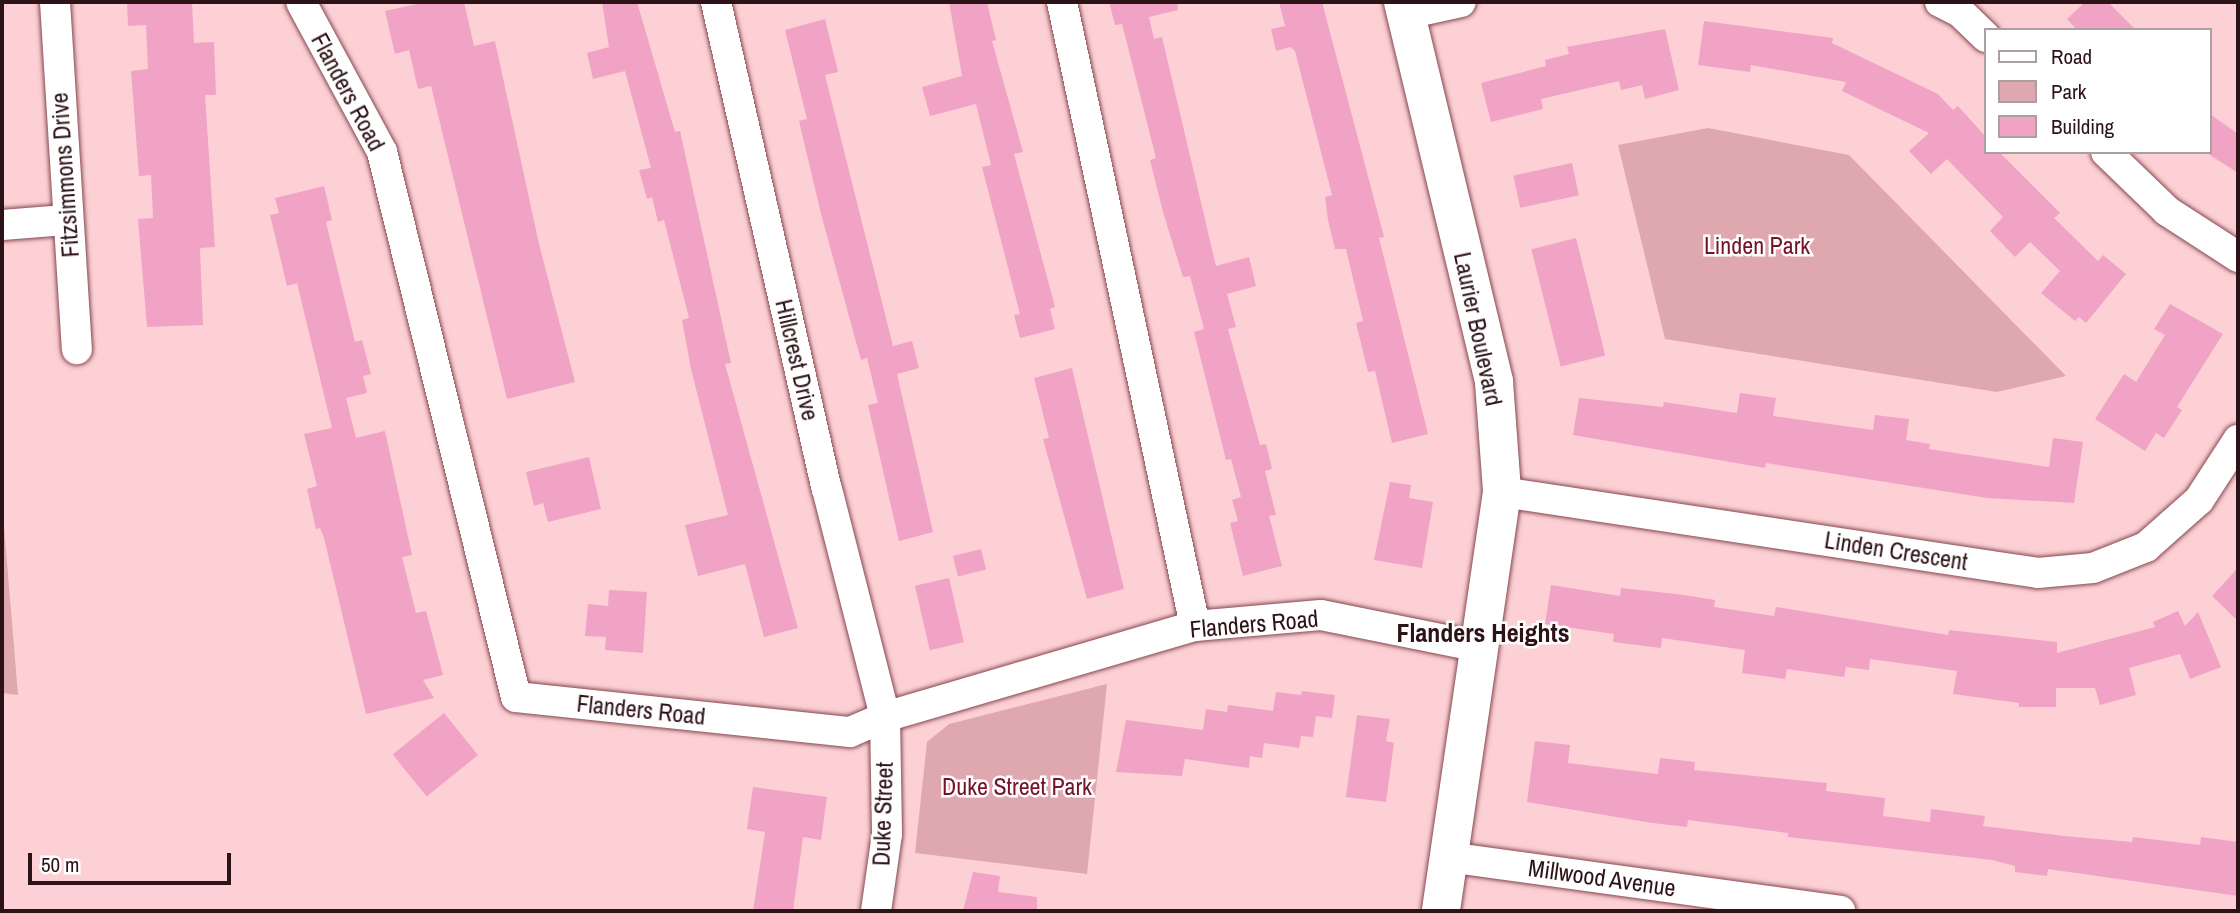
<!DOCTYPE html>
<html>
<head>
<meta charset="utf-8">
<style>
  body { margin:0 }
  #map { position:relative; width:2240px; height:913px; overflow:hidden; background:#fcd0d4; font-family:"Archivo Narrow",sans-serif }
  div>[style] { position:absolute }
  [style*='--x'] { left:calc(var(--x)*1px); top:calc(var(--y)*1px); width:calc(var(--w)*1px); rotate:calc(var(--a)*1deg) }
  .green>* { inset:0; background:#dfa8ae }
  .building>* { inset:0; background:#f1a3c5; transform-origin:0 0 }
  .roads { filter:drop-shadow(0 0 2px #854750) drop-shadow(0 0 2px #854750) }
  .street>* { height:30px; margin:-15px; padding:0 15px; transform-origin:15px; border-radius:15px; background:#fff }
  .secondary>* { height:38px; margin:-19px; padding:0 19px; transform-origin:19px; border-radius:19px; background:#fff }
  span { translate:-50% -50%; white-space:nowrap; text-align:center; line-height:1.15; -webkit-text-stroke:5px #fefefe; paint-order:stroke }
  .street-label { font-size:24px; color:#2d1317 }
  .park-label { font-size:24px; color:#74112c }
  .neighbourhood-label { font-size:26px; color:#2d1317; font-weight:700 }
  .frame { position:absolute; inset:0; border:4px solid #2d1317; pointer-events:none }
  .legend { position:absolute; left:1984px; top:28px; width:228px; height:126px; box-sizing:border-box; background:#fefefe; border:2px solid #aaa0a2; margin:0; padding:9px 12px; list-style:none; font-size:21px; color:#2d1317 }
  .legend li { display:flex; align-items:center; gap:14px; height:35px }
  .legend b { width:35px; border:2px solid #aaa0a2 }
  .scale { position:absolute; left:28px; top:853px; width:203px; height:32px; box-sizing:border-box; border:4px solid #2d1317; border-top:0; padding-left:9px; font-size:21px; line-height:24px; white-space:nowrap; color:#2d1317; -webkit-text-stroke:5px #fefefe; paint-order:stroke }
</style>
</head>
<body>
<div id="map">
  <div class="green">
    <div style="clip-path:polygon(1708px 128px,1849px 155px,2066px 376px,1997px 392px,1665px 339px,1618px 145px)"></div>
    <div style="clip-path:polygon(2px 503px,18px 695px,2px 693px)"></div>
    <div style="clip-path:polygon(1107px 684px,1087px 874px,915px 853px,927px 742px,949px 724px)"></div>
  </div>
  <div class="building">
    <div style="clip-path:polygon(127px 2px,192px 2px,194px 43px,214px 42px,216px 95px,205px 95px,215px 247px,200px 248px,203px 325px,147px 327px,138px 219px,153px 218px,151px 175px,139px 176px,131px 71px,148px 69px,146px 25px,128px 26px)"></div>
    <div style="clip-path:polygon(426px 2px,464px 2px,474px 46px,495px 41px,539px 244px,575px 382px,507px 399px,431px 86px,418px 89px,409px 50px,395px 54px,385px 11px)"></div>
    <div style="clip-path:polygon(602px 2px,637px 2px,675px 132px,680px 131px,731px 363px,725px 364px,798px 628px,764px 637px,745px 564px,698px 576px,685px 525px,728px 515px,691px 369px,682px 320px,689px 318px,664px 220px,658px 222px,652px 197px,647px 199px,639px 170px,651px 168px,625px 71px,593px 79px,587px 53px,609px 47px)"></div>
    <div style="clip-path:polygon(949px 2px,987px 2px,996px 40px,992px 41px,1023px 152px,1014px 154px,1055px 307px,1050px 309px,1055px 329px,1020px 338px,1014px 315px,1020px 314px,982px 167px,991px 165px,976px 104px,930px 116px,922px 87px,962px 76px)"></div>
    <div style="clip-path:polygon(1109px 2px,1177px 2px,1178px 10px,1149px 17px,1154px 39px,1162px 37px,1216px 266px,1249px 257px,1256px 286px,1227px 294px,1236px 327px,1228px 329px,1260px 445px,1266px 444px,1272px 469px,1265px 471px,1276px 515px,1269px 516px,1282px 566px,1243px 576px,1230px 523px,1238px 521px,1232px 500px,1241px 497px,1231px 459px,1226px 460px,1194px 332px,1204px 329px,1190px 276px,1183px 277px,1163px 212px,1150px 160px,1156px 158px,1122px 24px,1115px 25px)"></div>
    <div style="clip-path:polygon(1279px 2px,1322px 2px,1384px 237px,1379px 238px,1428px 434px,1392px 443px,1375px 371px,1368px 372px,1356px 323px,1363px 321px,1346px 249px,1335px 249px,1328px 220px,1325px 197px,1332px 195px,1295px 51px,1290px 47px,1276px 51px,1271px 29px,1285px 26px)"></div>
    <div style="clip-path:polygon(2085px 2px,2108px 2px,2136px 30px,2077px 30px,2067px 19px)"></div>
    <div style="clip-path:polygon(825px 19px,838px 72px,825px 75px,893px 346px,912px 341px,919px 368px,897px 374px,933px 532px,899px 541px,868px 405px,878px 403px,867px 358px,861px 360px,821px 214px,799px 121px,807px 119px,785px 30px)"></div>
    <div style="clip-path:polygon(1704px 21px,1833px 38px,1832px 43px,1938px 94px,1953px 110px,1958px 106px,1986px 137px,1986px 152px,1999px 152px,2060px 213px,2054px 218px,2098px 261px,2103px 255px,2126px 274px,2086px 323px,2079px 317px,2075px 321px,2041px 293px,2060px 271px,2030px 242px,2015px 257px,1990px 231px,2003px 217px,1947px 159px,1931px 174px,1909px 151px,1929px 133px,1842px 91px,1846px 82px,1751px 65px,1750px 72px,1698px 65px)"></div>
    <div style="clip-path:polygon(1665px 29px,1679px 90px,1645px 99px,1642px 85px,1621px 90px,1619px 81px,1541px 99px,1543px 109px,1491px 122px,1481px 83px,1546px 66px,1545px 60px,1569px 54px,1567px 47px)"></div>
    <div style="clip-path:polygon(2210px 114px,2238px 134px,2238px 173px,2210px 155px)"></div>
    <div style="left:1572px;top:163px;width:33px;height:60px;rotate:78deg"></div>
    <div style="clip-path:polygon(324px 186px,332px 220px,326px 222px,355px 342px,362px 340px,371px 374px,363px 376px,367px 393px,346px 398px,356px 438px,385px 431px,412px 555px,402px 557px,416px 613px,426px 611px,443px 675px,423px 680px,434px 698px,366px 714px,324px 538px,320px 528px,316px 529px,307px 489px,317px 486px,304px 434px,332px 428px,297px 283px,287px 286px,270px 215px,279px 213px,275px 198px)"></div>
    <div style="left:1576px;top:238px;width:121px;height:46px;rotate:76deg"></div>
    <div style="clip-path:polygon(2170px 304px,2223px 334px,2177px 407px,2182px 410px,2164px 438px,2156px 433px,2145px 451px,2095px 419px,2124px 374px,2136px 382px,2165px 335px,2154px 329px)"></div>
    <div style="clip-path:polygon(1072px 368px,1124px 589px,1087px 599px,1043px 439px,1049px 438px,1034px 378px)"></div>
    <div style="clip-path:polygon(1740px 393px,1776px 398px,1773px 416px,1873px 430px,1875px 415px,1909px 419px,1906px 440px,1930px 444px,1929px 449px,2049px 467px,2053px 438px,2083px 442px,2074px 503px,1987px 498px,1766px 463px,1765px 468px,1573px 435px,1579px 398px,1663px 407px,1664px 402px,1737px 413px)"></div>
    <div style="clip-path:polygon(589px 457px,601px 509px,548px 522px,543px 503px,534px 506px,526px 472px)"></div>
    <div style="clip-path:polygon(1390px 482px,1411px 485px,1409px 498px,1433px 502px,1422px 568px,1374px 560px)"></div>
    <div style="left:981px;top:549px;width:21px;height:29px;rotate:76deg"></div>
    <div style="clip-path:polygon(2238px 568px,2238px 621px,2212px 596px)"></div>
    <div style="left:949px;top:578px;width:66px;height:35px;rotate:77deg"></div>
    <div style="clip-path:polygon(1551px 585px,1620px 596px,1621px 588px,1684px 595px,1715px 600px,1714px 607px,1774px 616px,1776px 607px,1948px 635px,1949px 630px,2057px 642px,2057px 653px,2155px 627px,2153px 622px,2178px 611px,2185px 626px,2198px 612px,2221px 667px,2190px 679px,2180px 654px,2129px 668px,2136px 695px,2100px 705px,2095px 688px,2056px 688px,2056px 707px,2019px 707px,2019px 703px,1953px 694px,1957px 671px,1870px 659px,1869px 670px,1846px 667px,1844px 677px,1787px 669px,1785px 679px,1742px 673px,1745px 650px,1662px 638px,1661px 648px,1613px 642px,1614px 634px,1545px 624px)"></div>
    <div style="clip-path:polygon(609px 590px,647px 592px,643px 653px,605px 650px,606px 637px,585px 636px,588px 604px,608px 606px)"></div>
    <div style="clip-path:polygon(1302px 691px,1335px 695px,1332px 718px,1316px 716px,1313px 737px,1301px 736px,1299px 748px,1264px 743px,1262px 758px,1250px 756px,1249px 768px,1185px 759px,1182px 776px,1116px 772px,1126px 720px,1203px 730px,1206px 709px,1227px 712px,1228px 705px,1273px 711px,1276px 692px,1301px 695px)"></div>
    <div style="left:444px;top:713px;width:54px;height:66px;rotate:51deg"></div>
    <div style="clip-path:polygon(1357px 715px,1390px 719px,1386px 741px,1394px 743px,1386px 802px,1346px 797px)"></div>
    <div style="clip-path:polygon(1535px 741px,1570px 745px,1568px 763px,1658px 774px,1660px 758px,1695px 762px,1694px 770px,1827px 783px,1826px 791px,1885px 798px,1883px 816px,1930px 822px,1931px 809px,1985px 816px,1983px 826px,2064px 836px,2132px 842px,2133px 837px,2200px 845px,2201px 837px,2238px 842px,2238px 896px,2048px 869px,2047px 876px,2015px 872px,2015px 866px,1992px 860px,1788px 837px,1788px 833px,1688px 820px,1687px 827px,1652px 823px,1527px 802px)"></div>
    <div style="clip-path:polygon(753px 787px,827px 797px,821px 840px,803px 837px,793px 911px,753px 911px,765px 832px,747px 829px)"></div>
    <div style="clip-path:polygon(973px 872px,1000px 876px,998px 892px,1037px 897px,1037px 911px,963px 911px)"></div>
  </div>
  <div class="roads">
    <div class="street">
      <div style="--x:55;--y:2;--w:348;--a:86.4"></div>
      <div style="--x:301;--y:2;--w:170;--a:61.6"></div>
      <div style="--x:382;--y:152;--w:561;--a:76.19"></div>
      <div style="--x:516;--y:697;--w:336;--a:6"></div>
      <div style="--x:850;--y:732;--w:38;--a:-23"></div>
      <div style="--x:885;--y:717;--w:323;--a:-16.4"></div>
      <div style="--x:1195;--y:626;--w:126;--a:-5"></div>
      <div style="--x:1321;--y:615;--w:161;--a:11.4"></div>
      <div style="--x:716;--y:2;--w:499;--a:77.2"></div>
      <div style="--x:827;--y:489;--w:235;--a:75.7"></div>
      <div style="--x:885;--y:717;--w:117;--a:89"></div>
      <div style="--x:887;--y:834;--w:78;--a:98.1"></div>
      <div style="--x:1062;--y:2;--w:638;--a:77.97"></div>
      <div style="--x:1940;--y:2;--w:22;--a:27"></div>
      <div style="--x:1960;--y:12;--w:36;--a:44"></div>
      <div style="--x:1406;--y:14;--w:56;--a:-12.3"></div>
      <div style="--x:2106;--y:152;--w:85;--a:44"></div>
      <div style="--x:2167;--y:211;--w:85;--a:32.9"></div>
      <div style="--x:2;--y:225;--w:64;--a:-4.5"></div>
      <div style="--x:1502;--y:492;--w:542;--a:8.59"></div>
      <div style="--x:2038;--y:573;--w:55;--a:-5.2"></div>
      <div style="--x:2093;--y:568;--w:57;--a:-21.6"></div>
      <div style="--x:2146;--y:547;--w:71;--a:-41.6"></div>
      <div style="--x:2199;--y:500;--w:72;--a:-57"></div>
      <div style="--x:1447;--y:857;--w:397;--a:7.8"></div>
    </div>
    <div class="secondary">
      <div style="--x:1403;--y:2;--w:391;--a:76.5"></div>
      <div style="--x:1494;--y:382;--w:110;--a:85.8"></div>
      <div style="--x:1502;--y:492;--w:423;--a:98.3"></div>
    </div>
  </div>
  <div class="street-label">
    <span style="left:348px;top:92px;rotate:62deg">Flanders Road</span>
    <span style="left:65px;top:175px;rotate:-94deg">Fitzsimmons Drive</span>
    <span style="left:1478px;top:329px;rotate:78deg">Laurier Boulevard</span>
    <span style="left:797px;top:360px;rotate:77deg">Hillcrest Drive</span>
    <span style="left:1896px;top:551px;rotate:9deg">Linden Crescent</span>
    <span style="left:1254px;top:624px;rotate:-5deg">Flanders Road</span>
    <span style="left:641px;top:710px;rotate:6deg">Flanders Road</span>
    <span style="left:883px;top:814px;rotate:-88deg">Duke Street</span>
    <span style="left:1602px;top:878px;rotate:8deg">Millwood Avenue</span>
  </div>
  <div class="park-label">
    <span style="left:1757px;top:246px">Linden Park</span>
    <span style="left:1017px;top:787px">Duke Street Park</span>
  </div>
  <div class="neighbourhood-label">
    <span style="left:1483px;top:633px">Flanders Heights</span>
  </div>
  <div class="frame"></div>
  <ul class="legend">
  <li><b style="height:9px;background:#fff"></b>Road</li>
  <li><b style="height:19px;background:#dfa8ae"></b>Park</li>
  <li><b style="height:19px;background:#f1a3c5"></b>Building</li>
  </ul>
  <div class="scale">50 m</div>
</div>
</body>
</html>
